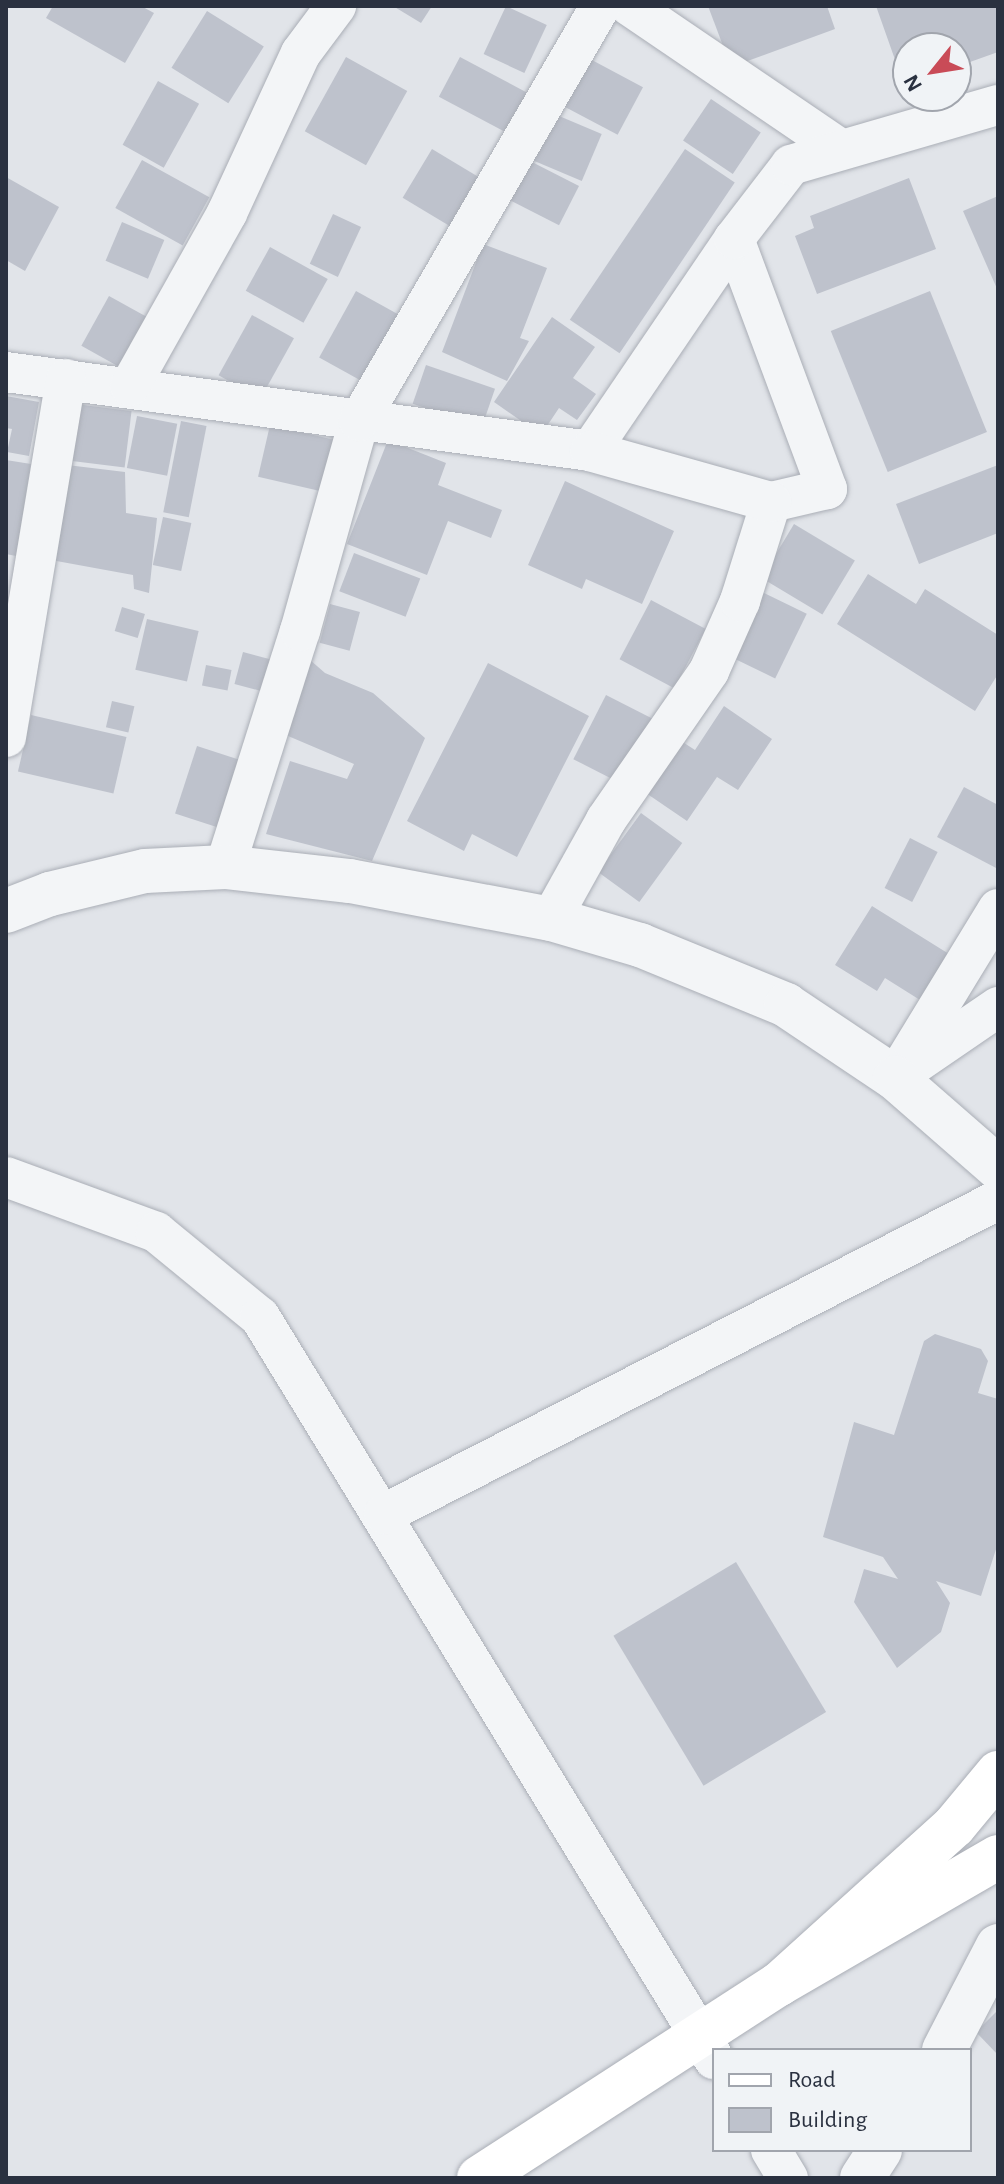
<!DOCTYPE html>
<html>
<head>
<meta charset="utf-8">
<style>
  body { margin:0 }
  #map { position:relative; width:1004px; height:2184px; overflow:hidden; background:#e1e4e9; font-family:"Alegreya Sans",sans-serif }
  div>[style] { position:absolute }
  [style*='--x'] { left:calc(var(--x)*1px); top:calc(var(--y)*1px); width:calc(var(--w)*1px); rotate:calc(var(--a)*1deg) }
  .building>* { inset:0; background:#bec2cc; transform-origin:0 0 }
  .roads { filter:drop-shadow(0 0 2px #aaaeb6) drop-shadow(0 0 2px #aaaeb6) }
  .minor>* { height:40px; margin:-20px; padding:0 20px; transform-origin:20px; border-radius:20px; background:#f3f5f7 }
  .tertiary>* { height:44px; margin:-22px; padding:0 22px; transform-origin:22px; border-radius:22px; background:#f3f5f7 }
  .secondary>* { height:44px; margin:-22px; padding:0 22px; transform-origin:22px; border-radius:22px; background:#fff }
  span { translate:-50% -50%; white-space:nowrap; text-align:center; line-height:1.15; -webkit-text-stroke:6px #f0f3f6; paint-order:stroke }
  .frame { position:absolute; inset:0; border:8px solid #2a3140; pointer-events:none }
  .legend { position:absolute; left:712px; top:2048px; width:260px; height:104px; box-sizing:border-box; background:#f0f3f6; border:2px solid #a1a5ad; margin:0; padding:10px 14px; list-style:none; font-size:24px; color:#2a3140 }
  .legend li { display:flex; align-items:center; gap:16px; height:40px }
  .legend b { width:40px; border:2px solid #a1a5ad }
  .north { position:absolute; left:892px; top:32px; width:80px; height:80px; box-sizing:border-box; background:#f0f3f6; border:2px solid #a1a5ad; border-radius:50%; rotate:240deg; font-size:22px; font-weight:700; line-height:32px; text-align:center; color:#2a3140 }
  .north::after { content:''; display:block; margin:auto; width:28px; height:36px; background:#c94b57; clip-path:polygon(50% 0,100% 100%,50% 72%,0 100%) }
</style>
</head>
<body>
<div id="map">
  <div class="building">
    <div style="clip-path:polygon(53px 6px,141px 6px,154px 13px,125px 63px,46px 18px)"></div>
    <div style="clip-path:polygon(393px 6px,432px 6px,421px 23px)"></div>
    <div style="left:506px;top:6px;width:45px;height:53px;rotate:25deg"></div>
    <div style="clip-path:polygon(708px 6px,827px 6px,835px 29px,731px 67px)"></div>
    <div style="clip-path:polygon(876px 6px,998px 6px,998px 52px,956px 67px,956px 48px,908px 48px,904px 85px)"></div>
    <div style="left:207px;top:11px;width:67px;height:67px;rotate:32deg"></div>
    <div style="left:346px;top:57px;width:70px;height:85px;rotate:29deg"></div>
    <div style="left:460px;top:57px;width:83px;height:45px;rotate:28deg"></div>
    <div style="left:590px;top:59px;width:60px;height:54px;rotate:28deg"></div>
    <div style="left:158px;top:81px;width:47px;height:73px;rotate:29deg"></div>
    <div style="left:711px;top:99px;width:60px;height:50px;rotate:34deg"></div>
    <div style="left:552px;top:113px;width:54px;height:51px;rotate:23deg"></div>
    <div style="left:432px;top:149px;width:65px;height:57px;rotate:31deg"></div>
    <div style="left:685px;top:149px;width:60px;height:206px;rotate:34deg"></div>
    <div style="left:142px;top:160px;width:77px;height:55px;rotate:29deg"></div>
    <div style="left:530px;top:161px;width:55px;height:44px;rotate:27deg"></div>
    <div style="clip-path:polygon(6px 177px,59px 207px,25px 271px,6px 260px)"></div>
    <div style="clip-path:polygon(909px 178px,936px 249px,817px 294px,795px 236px,814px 228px,810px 216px)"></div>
    <div style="clip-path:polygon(998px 196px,998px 291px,963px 211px)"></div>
    <div style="left:333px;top:214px;width:31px;height:55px;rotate:25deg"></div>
    <div style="left:122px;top:222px;width:46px;height:42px;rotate:23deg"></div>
    <div style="clip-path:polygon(483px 244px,547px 268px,520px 338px,529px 341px,507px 381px,442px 352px)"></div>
    <div style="left:270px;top:247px;width:66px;height:50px;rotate:29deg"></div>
    <div style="left:356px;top:291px;width:62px;height:76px;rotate:29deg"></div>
    <div style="left:930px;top:291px;width:152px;height:107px;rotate:68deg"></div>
    <div style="left:109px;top:296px;width:45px;height:57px;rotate:29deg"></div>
    <div style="left:252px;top:315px;width:48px;height:69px;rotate:29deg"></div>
    <div style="clip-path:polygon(552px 317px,595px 347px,573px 378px,596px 394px,577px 420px,559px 408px,541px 435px,494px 402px)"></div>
    <div style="left:426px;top:365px;width:73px;height:41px;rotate:19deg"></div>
    <div style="clip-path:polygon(6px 396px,39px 402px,29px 456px,7px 452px,12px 429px,6px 428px)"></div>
    <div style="left:75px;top:404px;width:57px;height:57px;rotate:7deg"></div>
    <div style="left:137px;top:416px;width:41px;height:53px;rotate:11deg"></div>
    <div style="left:181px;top:421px;width:26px;height:93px;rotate:11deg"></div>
    <div style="left:270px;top:425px;width:78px;height:53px;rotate:13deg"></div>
    <div style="clip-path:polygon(388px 440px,446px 463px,438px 485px,502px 510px,491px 538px,448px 521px,427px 575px,347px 544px)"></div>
    <div style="clip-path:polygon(6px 460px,31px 464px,16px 556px,6px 554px)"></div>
    <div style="clip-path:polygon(67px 465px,125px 472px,126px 513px,157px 518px,149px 593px,134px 589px,133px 575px,51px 560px)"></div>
    <div style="clip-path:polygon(998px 465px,998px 533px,919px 564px,896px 504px)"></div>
    <div style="clip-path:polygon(565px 481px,674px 531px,642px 604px,586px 579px,582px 589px,528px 565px)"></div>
    <div style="left:163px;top:517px;width:29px;height:49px;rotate:12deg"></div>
    <div style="left:794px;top:524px;width:71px;height:63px;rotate:31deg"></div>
    <div style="left:354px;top:553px;width:71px;height:41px;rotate:21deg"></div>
    <div style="clip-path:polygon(868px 574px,916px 604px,925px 589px,998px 635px,998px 674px,975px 711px,837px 624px)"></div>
    <div style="left:760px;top:591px;width:52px;height:72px;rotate:26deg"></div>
    <div style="left:651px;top:600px;width:62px;height:67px;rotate:28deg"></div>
    <div style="left:330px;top:604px;width:31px;height:40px;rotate:15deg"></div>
    <div style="left:122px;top:607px;width:24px;height:25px;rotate:17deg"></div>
    <div style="left:147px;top:619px;width:53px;height:52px;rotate:13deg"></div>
    <div style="left:243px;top:652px;width:31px;height:33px;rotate:15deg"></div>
    <div style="clip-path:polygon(309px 659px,325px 673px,373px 693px,425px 738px,372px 861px,266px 834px,290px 761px,347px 779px,354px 764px,281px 733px)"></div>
    <div style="clip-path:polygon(488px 663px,589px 716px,517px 857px,472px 834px,464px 851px,407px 821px)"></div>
    <div style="left:206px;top:665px;width:26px;height:21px;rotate:11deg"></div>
    <div style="left:606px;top:695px;width:54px;height:72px;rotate:27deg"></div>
    <div style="left:112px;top:701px;width:23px;height:27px;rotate:13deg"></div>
    <div style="clip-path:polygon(724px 706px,772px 739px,738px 790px,717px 777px,687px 821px,643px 791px,678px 739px,695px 750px)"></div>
    <div style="left:31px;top:715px;width:98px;height:58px;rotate:13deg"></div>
    <div style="left:197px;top:746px;width:59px;height:71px;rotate:18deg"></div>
    <div style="clip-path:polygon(964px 787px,998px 805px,998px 869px,937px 837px)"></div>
    <div style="left:641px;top:813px;width:51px;height:73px;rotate:36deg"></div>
    <div style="left:910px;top:838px;width:31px;height:56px;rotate:27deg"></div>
    <div style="clip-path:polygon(872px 906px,949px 954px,920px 1000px,885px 978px,877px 991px,835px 965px)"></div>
    <div style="clip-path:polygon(935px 1334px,981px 1349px,988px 1361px,978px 1393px,998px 1399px,998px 1543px,981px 1596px,936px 1581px,950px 1603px,941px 1632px,897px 1668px,854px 1602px,864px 1569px,898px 1579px,883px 1557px,823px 1537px,854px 1422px,894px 1435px,924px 1341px)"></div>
    <div style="left:736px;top:1562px;width:175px;height:143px;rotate:59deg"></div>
    <div style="clip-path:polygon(998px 2010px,998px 2055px,976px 2032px)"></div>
  </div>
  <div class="roads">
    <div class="minor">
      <div style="--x:630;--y:6;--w:253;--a:34.2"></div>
      <div style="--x:734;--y:239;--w:267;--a:69.6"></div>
      <div style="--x:827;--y:489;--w:57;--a:166.9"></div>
      <div style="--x:6;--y:372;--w:589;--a:7.7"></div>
      <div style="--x:590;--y:451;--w:256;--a:-55.8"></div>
      <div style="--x:734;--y:239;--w:93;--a:-52.4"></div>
      <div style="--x:791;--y:165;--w:216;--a:-16.2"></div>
      <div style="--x:130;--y:386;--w:198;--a:-60.7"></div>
      <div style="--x:227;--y:213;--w:176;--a:-65.2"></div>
      <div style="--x:301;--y:53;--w:59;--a:-53.3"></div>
      <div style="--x:6;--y:737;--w:363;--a:-80.5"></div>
      <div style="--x:225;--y:867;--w:248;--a:-72.4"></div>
      <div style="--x:300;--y:631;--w:218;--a:-74.3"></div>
      <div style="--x:359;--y:421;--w:480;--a:-59.8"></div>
      <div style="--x:551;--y:919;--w:113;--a:-60.9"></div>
      <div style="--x:606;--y:820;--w:181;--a:-55.3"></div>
      <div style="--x:709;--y:671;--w:77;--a:-66.1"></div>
      <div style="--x:740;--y:601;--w:104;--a:-72.6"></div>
      <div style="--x:771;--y:502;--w:188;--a:-164.3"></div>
      <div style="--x:906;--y:1070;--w:112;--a:-34.4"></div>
      <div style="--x:895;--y:1078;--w:198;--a:-58.6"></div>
      <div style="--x:6;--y:1177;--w:160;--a:20.1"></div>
      <div style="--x:156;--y:1232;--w:134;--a:39.3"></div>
      <div style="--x:260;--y:1317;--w:870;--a:58.54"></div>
      <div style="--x:384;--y:1514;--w:690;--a:-27.09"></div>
      <div style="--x:771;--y:2150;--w:33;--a:59"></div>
    </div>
    <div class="tertiary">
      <div style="--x:6;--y:911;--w:47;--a:-21.1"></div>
      <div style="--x:50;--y:894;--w:98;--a:-13.6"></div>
      <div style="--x:145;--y:871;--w:80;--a:-2.9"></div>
      <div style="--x:225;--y:867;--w:126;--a:6.4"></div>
      <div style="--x:350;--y:881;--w:205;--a:10.7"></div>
      <div style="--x:551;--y:919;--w:93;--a:16.3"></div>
      <div style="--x:640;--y:945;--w:158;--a:22.3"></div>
      <div style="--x:786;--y:1005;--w:131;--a:33.8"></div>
      <div style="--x:895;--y:1078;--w:137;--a:41.1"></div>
      <div style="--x:944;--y:2050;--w:117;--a:-62.6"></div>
      <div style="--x:862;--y:2178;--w:33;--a:-57"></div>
    </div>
    <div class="secondary">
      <div style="--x:998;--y:1773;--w:69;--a:129.7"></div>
      <div style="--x:954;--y:1826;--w:236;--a:137.9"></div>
      <div style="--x:779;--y:1984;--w:253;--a:-30.1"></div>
      <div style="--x:479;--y:2178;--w:357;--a:-32.9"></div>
    </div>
  </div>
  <div class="frame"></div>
  <ul class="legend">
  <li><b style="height:10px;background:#fff"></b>Road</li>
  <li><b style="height:22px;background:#bec2cc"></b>Building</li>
  </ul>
  <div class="north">N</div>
</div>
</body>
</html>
